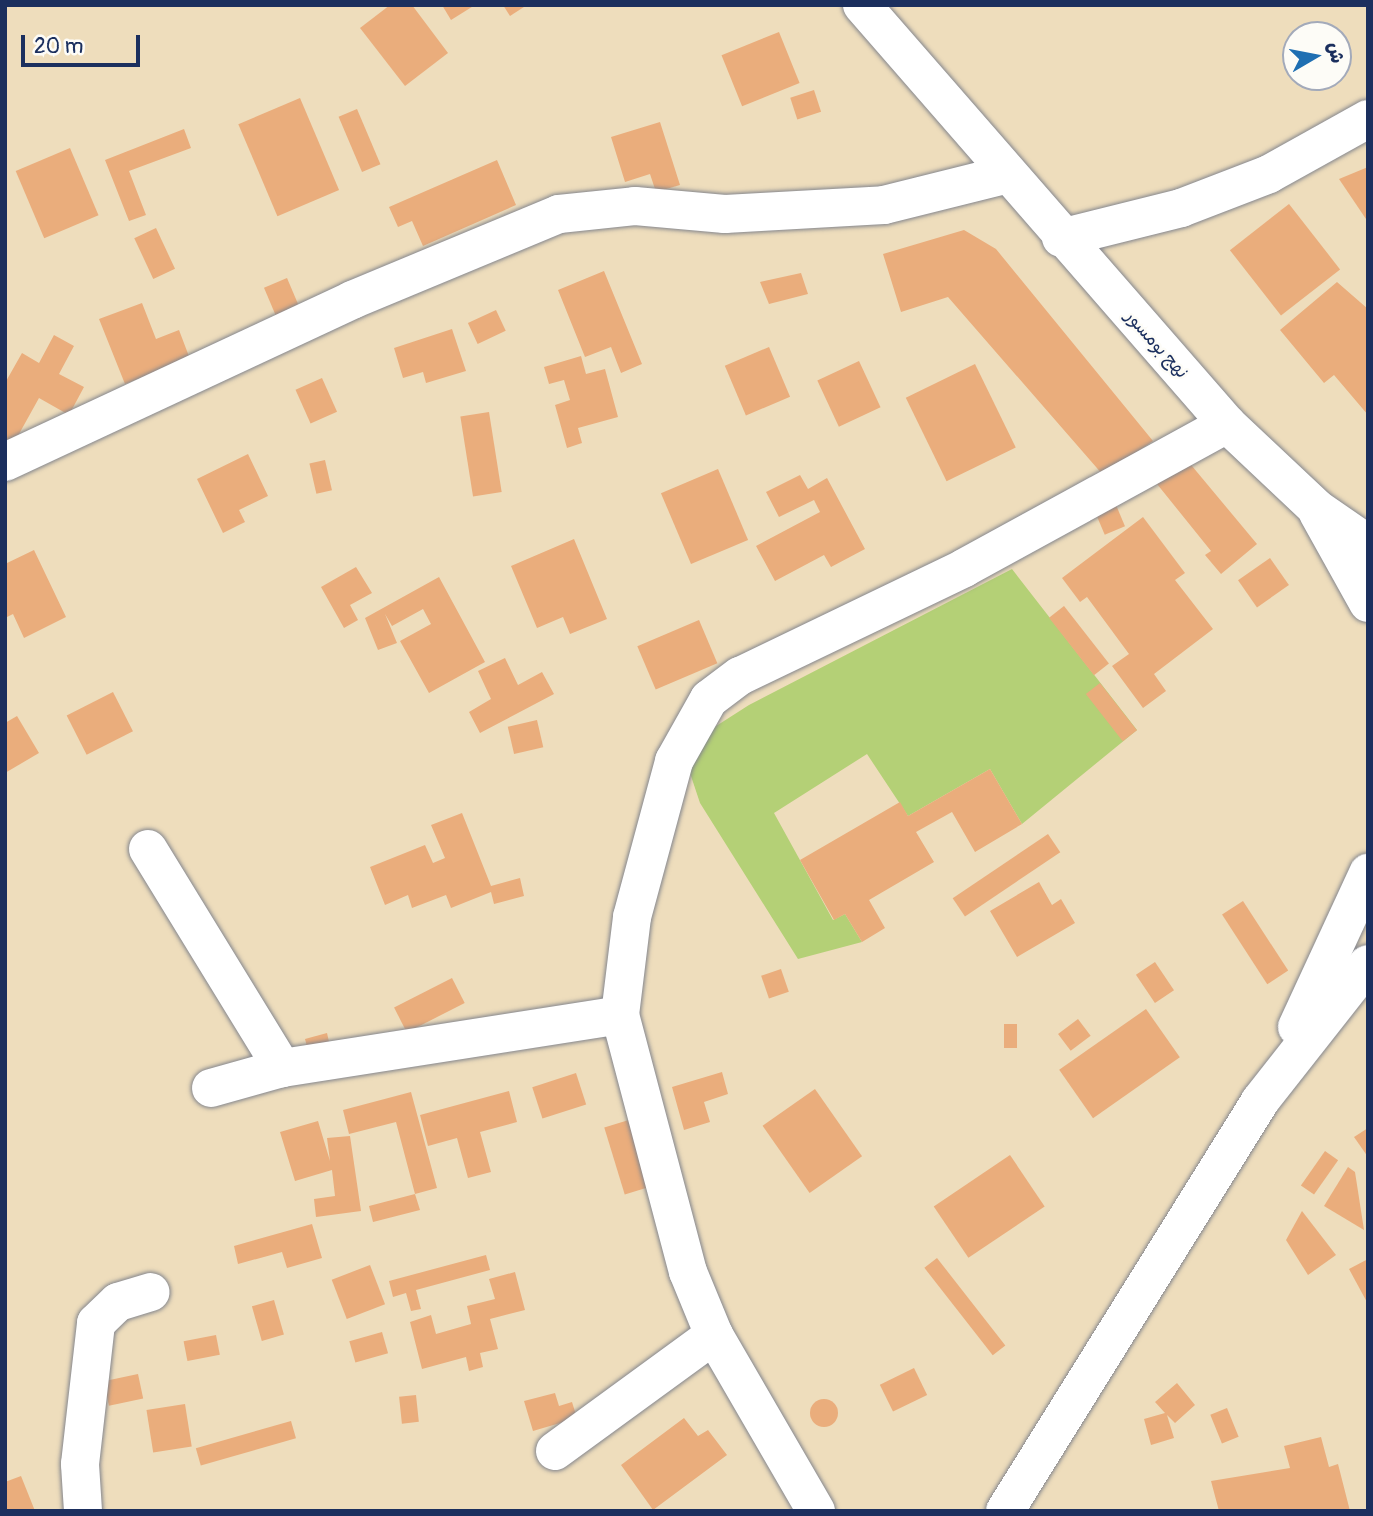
<!DOCTYPE html>
<html>
<head>
<meta charset="utf-8">
<style>
  body { margin:0 }
  #map { position:relative; width:1373px; height:1516px; overflow:hidden; background:#eeddbc; font-family:Pangolin,"Playpen Sans Arabic",sans-serif }
  div>[style] { position:absolute }
  [style*='--x'] { left:calc(var(--x)*1px); top:calc(var(--y)*1px); width:calc(var(--w)*1px); rotate:calc(var(--a)*1deg) }
  .green>* { inset:0; background:#b4d076 }
  .building>* { inset:0; background:#eaad7c; transform-origin:0 0 }
  .round { border-radius:50% }
  .roads { filter:drop-shadow(0 0 2px #84868d) drop-shadow(0 0 2px #84868d) }
  .minor>* { height:38px; margin:-19px; padding:0 19px; transform-origin:19px; border-radius:19px; background:#fff }
  .major>* { height:38px; margin:-19px; padding:0 19px; transform-origin:19px; border-radius:19px; background:#fff }
  span { translate:-50% -50%; white-space:nowrap; text-align:center; line-height:1.15; -webkit-text-stroke:5px #fdfcf7; paint-order:stroke }
  .street-label { font-size:18px; color:#1b2f5e }
  .frame { position:absolute; inset:0; border:7px solid #1b2f5e; pointer-events:none }
  .north { position:absolute; left:1282px; top:21px; width:70px; height:70px; box-sizing:border-box; background:#fdfcf7; border:2px solid #a3aaba; border-radius:50%; rotate:80deg; font-size:19px; font-weight:700; line-height:28px; text-align:center; color:#1b2f5e }
  .north::after { content:''; display:block; margin:auto; width:24px; height:32px; background:#1f6fb2; clip-path:polygon(50% 0,100% 100%,50% 72%,0 100%) }
  .scale { position:absolute; left:21px; top:35px; width:119px; height:32px; box-sizing:border-box; border:4px solid #1b2f5e; border-top:0; padding-left:9px; font-size:21px; line-height:24px; white-space:nowrap; color:#1b2f5e; -webkit-text-stroke:5px #fdfcf7; paint-order:stroke }
</style>
</head>
<body>
<div id="map">
  <div class="green">
    <div style="clip-path:polygon(1012px 569px,1137px 730px,1022px 824px,990px 769px,908px 816px,867px 754px,774px 813px,833px 920px,845px 914px,862px 942px,798px 959px,700px 803px,690px 773px,692px 756px,713px 728px,749px 705px)"></div>
  </div>
  <div class="building">
    <div style="clip-path:polygon(390px 5px,412px 5px,448px 53px,405px 86px,360px 28px)"></div>
    <div style="clip-path:polygon(442px 5px,475px 5px,451px 20px)"></div>
    <div style="clip-path:polygon(503px 5px,527px 5px,510px 16px)"></div>
    <div style="left:779px;top:32px;width:55px;height:62px;rotate:68deg"></div>
    <div style="left:814px;top:90px;width:23px;height:25px;rotate:72deg"></div>
    <div style="left:300px;top:98px;width:100px;height:67px;rotate:67deg"></div>
    <div style="left:357px;top:109px;width:60px;height:20px;rotate:67deg"></div>
    <div style="clip-path:polygon(660px 122px,680px 185px,656px 192px,650px 174px,625px 182px,611px 137px)"></div>
    <div style="clip-path:polygon(184px 129px,191px 148px,129px 171px,146px 215px,129px 221px,105px 160px)"></div>
    <div style="left:70px;top:148px;width:73px;height:59px;rotate:67deg"></div>
    <div style="clip-path:polygon(497px 160px,516px 205px,423px 246px,412px 221px,398px 227px,389px 207px)"></div>
    <div style="clip-path:polygon(1368px 167px,1368px 222px,1339px 179px)"></div>
    <div style="left:1289px;top:204px;width:83px;height:75px;rotate:52deg"></div>
    <div style="left:156px;top:228px;width:45px;height:24px;rotate:65deg"></div>
    <div style="clip-path:polygon(964px 230px,996px 249px,1153px 441px,1103px 475px,948px 297px,901px 312px,883px 254px)"></div>
    <div style="clip-path:polygon(604px 271px,642px 364px,621px 373px,611px 347px,585px 357px,558px 290px)"></div>
    <div style="clip-path:polygon(801px 273px,808px 294px,769px 304px,760px 282px)"></div>
    <div style="left:287px;top:278px;width:44px;height:25px;rotate:67deg"></div>
    <div style="clip-path:polygon(1337px 282px,1368px 309px,1368px 415px,1334px 375px,1324px 383px,1280px 330px)"></div>
    <div style="clip-path:polygon(142px 303px,156px 339px,179px 330px,190px 359px,125px 384px,99px 319px)"></div>
    <div style="left:496px;top:310px;width:23px;height:31px;rotate:65deg"></div>
    <div style="clip-path:polygon(452px 329px,466px 371px,426px 383px,423px 372px,403px 378px,394px 348px)"></div>
    <div style="clip-path:polygon(54px 335px,74px 346px,59px 374px,84px 387px,69px 415px,39px 398px,14px 443px,5px 438px,5px 383px,22px 353px,39px 363px)"></div>
    <div style="left:769px;top:347px;width:54px;height:48px;rotate:67deg"></div>
    <div style="clip-path:polygon(581px 356px,586px 374px,605px 369px,618px 417px,578px 428px,582px 443px,567px 448px,555px 405px,570px 400px,564px 380px,549px 384px,544px 367px)"></div>
    <div style="left:859px;top:361px;width:51px;height:46px;rotate:65deg"></div>
    <div style="left:975px;top:364px;width:93px;height:77px;rotate:64deg"></div>
    <div style="left:322px;top:378px;width:37px;height:29px;rotate:66deg"></div>
    <div style="left:489px;top:412px;width:81px;height:29px;rotate:81deg"></div>
    <div style="clip-path:polygon(248px 454px,268px 496px,239px 510px,245px 522px,223px 533px,197px 479px)"></div>
    <div style="left:325px;top:460px;width:31px;height:16px;rotate:77deg"></div>
    <div style="clip-path:polygon(1187px 460px,1257px 544px,1221px 574px,1205px 555px,1211px 551px,1157px 484px)"></div>
    <div style="left:718px;top:469px;width:77px;height:62px;rotate:67deg"></div>
    <div style="clip-path:polygon(800px 475px,808px 489px,827px 478px,865px 549px,831px 567px,824px 555px,775px 581px,756px 546px,820px 512px,814px 500px,779px 517px,766px 492px)"></div>
    <div style="left:1116px;top:505px;width:23px;height:22px;rotate:67deg"></div>
    <div style="clip-path:polygon(1143px 517px,1185px 573px,1175px 580px,1213px 629px,1154px 674px,1166px 691px,1143px 708px,1112px 666px,1129px 654px,1087px 597px,1080px 602px,1062px 578px)"></div>
    <div style="clip-path:polygon(574px 539px,607px 619px,570px 634px,563px 617px,537px 628px,511px 566px)"></div>
    <div style="clip-path:polygon(34px 550px,66px 617px,24px 638px,13px 614px,5px 618px,5px 564px)"></div>
    <div style="left:1270px;top:558px;width:33px;height:39px;rotate:55deg"></div>
    <div style="clip-path:polygon(356px 567px,372px 593px,350px 605px,358px 620px,344px 628px,321px 587px)"></div>
    <div style="clip-path:polygon(439px 577px,485px 662px,429px 693px,400px 641px,431px 624px,423px 609px,392px 626px,385px 614px,397px 643px,378px 650px,365px 618px)"></div>
    <div style="left:1064px;top:606px;width:73px;height:19px;rotate:52deg"></div>
    <div style="left:699px;top:620px;width:47px;height:67px;rotate:67deg"></div>
    <div style="clip-path:polygon(505px 658px,518px 685px,542px 672px,554px 694px,480px 733px,469px 712px,491px 699px,478px 671px)"></div>
    <div style="left:1100px;top:683px;width:60px;height:18px;rotate:52deg"></div>
    <div style="left:113px;top:692px;width:44px;height:52px;rotate:63deg"></div>
    <div style="clip-path:polygon(17px 716px,39px 753px,5px 773px,5px 723px)"></div>
    <div style="left:537px;top:720px;width:28px;height:30px;rotate:77deg"></div>
    <div style="clip-path:polygon(990px 769px,1022px 824px,975px 852px,952px 812px,916px 832px,934px 862px,869px 900px,885px 928px,862px 942px,845px 914px,834px 920px,800px 860px,900px 802px,908px 816px)"></div>
    <div style="clip-path:polygon(462px 813px,491px 886px,520px 878px,524px 896px,494px 904px,491px 892px,451px 908px,446px 895px,412px 908px,408px 895px,385px 905px,370px 867px,425px 845px,433px 863px,445px 858px,431px 825px)"></div>
    <div style="left:1048px;top:834px;width:22px;height:115px;rotate:56deg"></div>
    <div style="clip-path:polygon(1039px 882px,1052px 905px,1061px 899px,1075px 923px,1017px 957px,990px 911px)"></div>
    <div style="left:1243px;top:901px;width:83px;height:25px;rotate:57deg"></div>
    <div style="left:1155px;top:962px;width:34px;height:23px;rotate:56deg"></div>
    <div style="left:781px;top:969px;width:24px;height:21px;rotate:71deg"></div>
    <div style="left:452px;top:978px;width:28px;height:65px;rotate:63deg"></div>
    <div style="left:1146px;top:1009px;width:59px;height:106px;rotate:55deg"></div>
    <div style="left:1078px;top:1019px;width:21px;height:25px;rotate:53deg"></div>
    <div style="left:1004px;top:1024px;width:13px;height:24px"></div>
    <div style="clip-path:polygon(327px 1033px,330px 1046px,309px 1054px,305px 1039px)"></div>
    <div style="clip-path:polygon(722px 1072px,728px 1094px,704px 1102px,710px 1122px,684px 1130px,672px 1087px)"></div>
    <div style="left:576px;top:1073px;width:33px;height:46px;rotate:72deg"></div>
    <div style="left:815px;top:1089px;width:82px;height:64px;rotate:55deg"></div>
    <div style="clip-path:polygon(509px 1091px,517px 1122px,480px 1132px,491px 1172px,468px 1178px,457px 1138px,428px 1146px,420px 1115px)"></div>
    <div style="clip-path:polygon(411px 1092px,437px 1188px,415px 1194px,420px 1210px,373px 1222px,369px 1206px,415px 1194px,396px 1122px,349px 1134px,343px 1110px)"></div>
    <div style="left:632px;top:1119px;width:70px;height:29px;rotate:73deg"></div>
    <div style="clip-path:polygon(318px 1121px,330px 1161px,327px 1138px,350px 1136px,361px 1211px,316px 1217px,314px 1199px,335px 1196px,332px 1170px,295px 1181px,280px 1132px)"></div>
    <div style="clip-path:polygon(1368px 1128px,1368px 1157px,1354px 1137px)"></div>
    <div style="left:1325px;top:1151px;width:16px;height:42px;rotate:35deg"></div>
    <div style="left:1010px;top:1155px;width:62px;height:92px;rotate:56deg"></div>
    <div style="clip-path:polygon(1348px 1167px,1355px 1172px,1364px 1230px,1324px 1206px)"></div>
    <div style="clip-path:polygon(1302px 1211px,1336px 1255px,1308px 1275px,1286px 1240px)"></div>
    <div style="clip-path:polygon(312px 1224px,322px 1258px,287px 1268px,282px 1252px,238px 1264px,234px 1246px)"></div>
    <div style="clip-path:polygon(486px 1255px,490px 1270px,416px 1290px,421px 1309px,411px 1311px,406px 1293px,393px 1297px,389px 1281px)"></div>
    <div style="left:937px;top:1258px;width:111px;height:16px;rotate:52deg"></div>
    <div style="clip-path:polygon(1368px 1259px,1368px 1304px,1349px 1269px)"></div>
    <div style="left:370px;top:1265px;width:42px;height:41px;rotate:69deg"></div>
    <div style="clip-path:polygon(515px 1272px,525px 1310px,490px 1319px,498px 1349px,480px 1353px,483px 1367px,469px 1371px,466px 1357px,422px 1369px,410px 1322px,431px 1315px,436px 1334px,471px 1324px,467px 1306px,495px 1299px,489px 1279px)"></div>
    <div style="left:274px;top:1300px;width:36px;height:23px;rotate:74deg"></div>
    <div style="left:382px;top:1332px;width:22px;height:34px;rotate:74deg"></div>
    <div style="left:216px;top:1335px;width:20px;height:33px;rotate:79deg"></div>
    <div style="left:914px;top:1368px;width:30px;height:38px;rotate:64deg"></div>
    <div style="left:138px;top:1374px;width:25px;height:35px;rotate:78deg"></div>
    <div style="clip-path:polygon(1177px 1383px,1195px 1405px,1175px 1423px,1167px 1415px,1174px 1438px,1151px 1445px,1144px 1419px,1165px 1413px,1155px 1402px)"></div>
    <div style="clip-path:polygon(555px 1393px,559px 1406px,572px 1402px,577px 1418px,533px 1431px,524px 1401px)"></div>
    <div style="left:416px;top:1395px;width:27px;height:17px;rotate:84deg"></div>
    <div class="round" style="left:810px;top:1399px;width:28px;height:28px"></div>
    <div style="left:185px;top:1404px;width:43px;height:39px;rotate:81deg"></div>
    <div style="left:1227px;top:1408px;width:31px;height:18px;rotate:68deg"></div>
    <div style="clip-path:polygon(684px 1418px,698px 1436px,708px 1430px,727px 1455px,653px 1510px,621px 1465px)"></div>
    <div style="left:291px;top:1421px;width:18px;height:99px;rotate:74deg"></div>
    <div style="clip-path:polygon(1321px 1437px,1329px 1467px,1338px 1464px,1350px 1511px,1219px 1511px,1211px 1481px,1290px 1468px,1284px 1446px)"></div>
    <div style="clip-path:polygon(21px 1476px,35px 1511px,5px 1511px,5px 1482px)"></div>
  </div>
  <div class="roads">
    <div class="minor">
      <div style="--x:1061;--y:238;--w:124;--a:-14"></div>
      <div style="--x:1181;--y:208;--w:94;--a:-21.1"></div>
      <div style="--x:1269;--y:174;--w:113;--a:-29.1"></div>
      <div style="--x:5;--y:462;--w:383;--a:-25"></div>
      <div style="--x:352;--y:300;--w:224;--a:-22.6"></div>
      <div style="--x:559;--y:214;--w:76;--a:-6"></div>
      <div style="--x:635;--y:206;--w:90;--a:5.1"></div>
      <div style="--x:725;--y:214;--w:159;--a:-3.2"></div>
      <div style="--x:884;--y:205;--w:124;--a:-14"></div>
      <div style="--x:148;--y:849;--w:257;--a:58.5"></div>
      <div style="--x:211;--y:1088;--w:74;--a:-15.7"></div>
      <div style="--x:282;--y:1068;--w:342;--a:-8.9"></div>
      <div style="--x:555;--y:1451;--w:197;--a:-36.1"></div>
      <div style="--x:83;--y:1511;--w:47;--a:-93.7"></div>
      <div style="--x:80;--y:1464;--w:142;--a:-83.5"></div>
      <div style="--x:96;--y:1323;--w:30;--a:-44"></div>
      <div style="--x:118;--y:1302;--w:34;--a:-17"></div>
      <div style="--x:816;--y:1511;--w:203;--a:-120.1"></div>
      <div style="--x:714;--y:1335;--w:68;--a:-112.4"></div>
      <div style="--x:688;--y:1272;--w:266;--a:-104.8"></div>
      <div style="--x:620;--y:1015;--w:99;--a:-83"></div>
      <div style="--x:632;--y:917;--w:162;--a:-74.9"></div>
      <div style="--x:674;--y:761;--w:71;--a:-60.6"></div>
      <div style="--x:709;--y:699;--w:39;--a:-37"></div>
      <div style="--x:740;--y:676;--w:249;--a:-25.7"></div>
      <div style="--x:964;--y:568;--w:300;--a:-28.7"></div>
    </div>
    <div class="major">
      <div style="--x:862;--y:5;--w:556;--a:48.94"></div>
      <div style="--x:1227;--y:424;--w:122;--a:43.3"></div>
      <div style="--x:1316;--y:508;--w:63;--a:34.7"></div>
      <div style="--x:1318;--y:513;--w:103;--a:60.9"></div>
      <div style="--x:1297;--y:1027;--w:170;--a:-65.2"></div>
      <div style="--x:1005;--y:1511;--w:483;--a:-58.1"></div>
      <div style="--x:1260;--y:1101;--w:174;--a:-51.8"></div>
    </div>
  </div>
  <div class="street-label">
    <span style="left:1156px;top:345px;rotate:48deg">نهج بومسور</span>
  </div>
  <div class="frame"></div>
  <div class="north">ش</div>
  <div class="scale">20 m</div>
</div>
</body>
</html>
